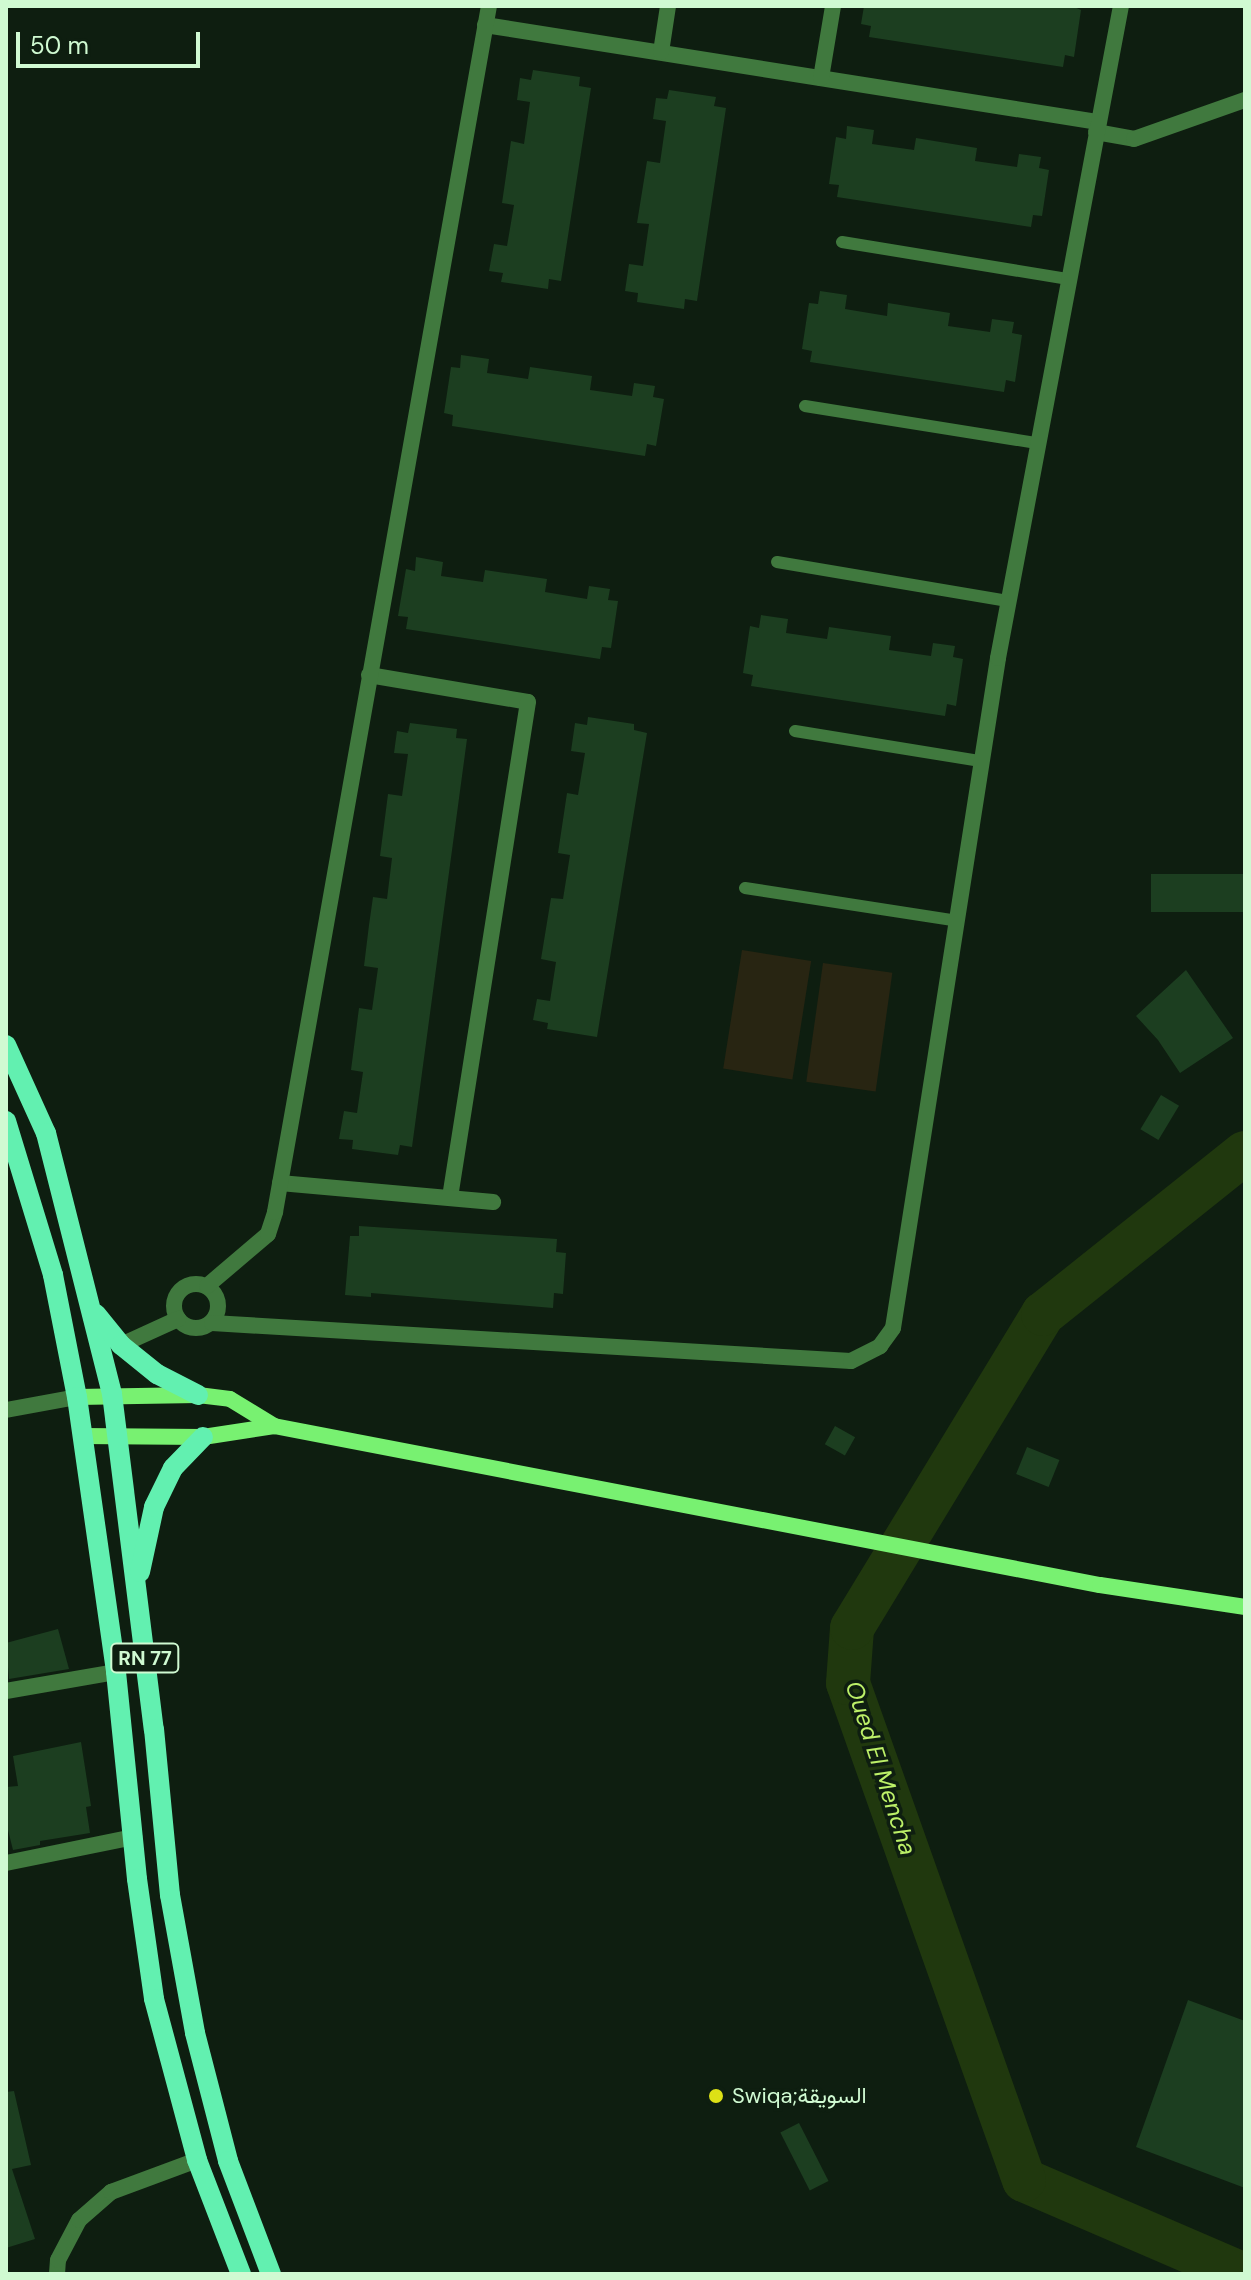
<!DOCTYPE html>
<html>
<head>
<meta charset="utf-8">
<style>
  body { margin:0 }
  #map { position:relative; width:1251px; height:2280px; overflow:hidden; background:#0e1e10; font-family:"DM Sans",Vazirmatn,sans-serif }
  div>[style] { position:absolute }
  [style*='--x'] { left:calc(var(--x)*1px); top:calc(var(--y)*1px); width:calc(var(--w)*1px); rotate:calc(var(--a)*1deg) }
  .green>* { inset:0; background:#282512; transform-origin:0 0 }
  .river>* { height:44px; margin:-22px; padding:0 22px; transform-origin:22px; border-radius:22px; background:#20380e }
  .building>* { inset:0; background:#1c3e20; transform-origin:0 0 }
  .service>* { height:12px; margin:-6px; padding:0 6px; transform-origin:6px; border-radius:6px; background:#40793e }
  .minor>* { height:16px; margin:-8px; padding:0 8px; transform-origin:8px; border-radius:8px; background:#40793e }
  .minor>.ring { margin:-8px; padding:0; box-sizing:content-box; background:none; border:16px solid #40793e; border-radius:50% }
  .secondary>* { height:16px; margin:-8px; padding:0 8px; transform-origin:8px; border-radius:8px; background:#78f171 }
  .primary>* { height:20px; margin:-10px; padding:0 10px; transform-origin:10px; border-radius:10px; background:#62f0b0 }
  .dots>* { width:22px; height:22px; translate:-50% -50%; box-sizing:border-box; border:4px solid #0e1e10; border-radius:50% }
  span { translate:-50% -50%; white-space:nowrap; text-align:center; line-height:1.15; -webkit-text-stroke:7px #0e1e10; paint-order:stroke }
  .shield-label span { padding:2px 6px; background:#0e1e10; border:2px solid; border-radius:6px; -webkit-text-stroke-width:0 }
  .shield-label { font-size:20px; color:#d0fad2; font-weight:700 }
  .poi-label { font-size:22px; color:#d0fad2 }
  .left { translate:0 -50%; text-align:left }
  .water-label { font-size:24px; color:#bcf068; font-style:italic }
  .frame { position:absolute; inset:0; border:8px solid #d0fad2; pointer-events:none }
  .scale { position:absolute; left:16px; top:32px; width:184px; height:36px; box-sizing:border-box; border:4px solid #d0fad2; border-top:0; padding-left:10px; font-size:24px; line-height:28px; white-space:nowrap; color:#d0fad2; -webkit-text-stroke:6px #0e1e10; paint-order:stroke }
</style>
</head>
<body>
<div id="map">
  <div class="green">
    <div style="left:742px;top:950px;width:70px;height:120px;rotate:9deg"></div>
    <div style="left:823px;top:963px;width:70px;height:120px;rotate:8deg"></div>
  </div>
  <div class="river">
    <div style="--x:1242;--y:2274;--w:237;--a:-156.7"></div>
    <div style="--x:1024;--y:2180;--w:527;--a:-109.5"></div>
    <div style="--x:848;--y:1683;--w:55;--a:-85.8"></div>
    <div style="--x:852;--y:1628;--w:368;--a:-58.7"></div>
    <div style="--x:1043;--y:1314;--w:258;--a:-38.6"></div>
  </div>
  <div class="building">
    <div style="clip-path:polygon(864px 6px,1072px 6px,1081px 10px,1074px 57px,1065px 55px,1063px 67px,869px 37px,871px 26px,861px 24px)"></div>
    <div style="clip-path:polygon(533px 70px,580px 77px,579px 86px,591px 88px,561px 281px,549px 279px,548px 289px,501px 282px,503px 273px,489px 271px,494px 244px,507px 246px,514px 205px,502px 203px,511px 141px,524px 144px,530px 102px,517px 100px,520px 78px,531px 80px)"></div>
    <div style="clip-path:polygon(669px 90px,716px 97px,714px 106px,726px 108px,697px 301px,685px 299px,684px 309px,637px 302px,638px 293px,625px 291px,629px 264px,643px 266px,649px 224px,637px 223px,647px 161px,660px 163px,666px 121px,653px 119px,656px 98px,667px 99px)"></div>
    <div style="clip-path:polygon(847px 126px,874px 130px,872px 144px,914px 150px,916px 138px,977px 148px,975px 161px,1017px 167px,1019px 154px,1041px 157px,1039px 168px,1049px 170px,1042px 216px,1033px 215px,1031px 227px,837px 197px,839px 185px,829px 184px,836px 137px,846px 139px)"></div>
    <div style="clip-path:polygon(820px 291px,847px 295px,845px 309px,887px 316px,888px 303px,950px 313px,948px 326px,990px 332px,992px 319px,1014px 322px,1012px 333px,1022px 335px,1015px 382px,1006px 380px,1004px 392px,810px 362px,812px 351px,802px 349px,809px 303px,818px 304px)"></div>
    <div style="clip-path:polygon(461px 355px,489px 359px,487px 373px,528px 379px,530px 367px,592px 376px,590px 390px,632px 396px,634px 383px,655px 386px,653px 397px,664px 399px,656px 446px,647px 444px,645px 456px,452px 426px,453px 415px,444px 413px,451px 367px,460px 368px)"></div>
    <div style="clip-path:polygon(416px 557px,443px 562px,441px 576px,483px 582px,485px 570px,547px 579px,545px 592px,587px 599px,589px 586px,610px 589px,608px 600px,618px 601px,611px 648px,602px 647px,600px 659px,406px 629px,408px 617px,398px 616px,406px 569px,415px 571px)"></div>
    <div style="clip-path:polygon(761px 615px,788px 619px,786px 633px,827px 639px,829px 627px,891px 636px,889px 650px,931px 656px,933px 643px,955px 646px,953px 657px,963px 659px,956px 706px,947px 704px,945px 716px,751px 686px,753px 675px,743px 673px,750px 626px,759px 628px)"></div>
    <div style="clip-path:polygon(588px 717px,634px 724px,634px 730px,647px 733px,597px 1037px,547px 1029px,548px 1023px,533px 1020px,537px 999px,550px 1001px,556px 962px,541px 959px,551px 898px,563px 899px,570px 855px,558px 853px,567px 793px,578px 795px,585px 753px,571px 751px,575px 723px,587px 725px)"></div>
    <div style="clip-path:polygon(410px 723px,457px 729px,456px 738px,467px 739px,412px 1147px,400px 1145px,398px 1155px,352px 1149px,353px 1140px,339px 1139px,344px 1111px,357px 1113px,363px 1072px,351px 1070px,359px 1008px,372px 1010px,378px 968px,364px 966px,369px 925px,373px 897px,387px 899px,392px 858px,380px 856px,388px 794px,402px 796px,408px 754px,394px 753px,397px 731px,408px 733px)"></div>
    <div style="left:1245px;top:874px;width:38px;height:94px;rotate:90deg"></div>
    <div style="clip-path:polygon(1186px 970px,1233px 1038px,1180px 1073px,1158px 1040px,1136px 1016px)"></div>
    <div style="left:1161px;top:1095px;width:21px;height:40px;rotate:31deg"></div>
    <div style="clip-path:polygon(359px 1226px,557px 1239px,556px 1252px,566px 1253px,563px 1294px,554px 1293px,553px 1308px,371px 1293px,371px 1297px,345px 1295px,350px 1236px,359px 1236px)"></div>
    <div style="left:835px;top:1426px;width:23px;height:21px;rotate:29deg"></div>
    <div style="left:1027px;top:1447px;width:35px;height:29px;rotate:22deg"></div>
    <div style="clip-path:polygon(58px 1629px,69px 1669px,9px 1679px,6px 1643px)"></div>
    <div style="clip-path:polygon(81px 1742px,91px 1806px,86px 1807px,90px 1833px,40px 1841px,40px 1845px,13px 1850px,6px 1822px,6px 1787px,18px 1786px,13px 1756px)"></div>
    <div style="clip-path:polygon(1188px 2000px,1245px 2021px,1245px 2188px,1136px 2147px)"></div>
    <div style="clip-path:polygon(14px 2091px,31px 2165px,12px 2169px,35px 2239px,6px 2248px,6px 2092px)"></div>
    <div style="left:799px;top:2123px;width:65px;height:21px;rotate:63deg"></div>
  </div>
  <div class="service">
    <div style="--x:842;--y:242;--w:228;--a:9.3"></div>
    <div style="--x:805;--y:406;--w:235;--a:9.1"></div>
    <div style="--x:777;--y:562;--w:234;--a:9.6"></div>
    <div style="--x:795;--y:731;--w:188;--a:9.2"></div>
    <div style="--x:745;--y:888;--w:215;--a:8.8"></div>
  </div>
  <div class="minor">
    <div style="--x:485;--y:25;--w:621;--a:8.99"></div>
    <div style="--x:661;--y:52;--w:47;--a:-81.3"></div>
    <div style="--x:821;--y:78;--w:73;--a:-80.5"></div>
    <div style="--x:1096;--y:132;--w:39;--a:10"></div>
    <div style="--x:1134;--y:139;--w:118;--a:-19.4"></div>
    <div style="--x:369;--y:675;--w:161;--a:9.6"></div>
    <div style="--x:528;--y:702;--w:501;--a:98.95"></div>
    <div style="--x:280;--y:1183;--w:214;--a:5.1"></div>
    <div class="ring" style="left:174px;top:1284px;width:28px;height:28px"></div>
    <div style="--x:207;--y:1286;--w:80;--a:-40.4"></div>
    <div style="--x:268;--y:1234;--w:23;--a:-72"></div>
    <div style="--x:275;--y:1212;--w:1225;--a:-79.94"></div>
    <div style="--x:212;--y:1323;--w:640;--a:3.4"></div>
    <div style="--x:851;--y:1361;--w:33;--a:-27"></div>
    <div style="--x:880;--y:1346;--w:22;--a:-54"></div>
    <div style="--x:893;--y:1328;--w:678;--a:-81.09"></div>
    <div style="--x:998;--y:658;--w:664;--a:-79.32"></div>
    <div style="--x:121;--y:1345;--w:63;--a:-24.5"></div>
    <div style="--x:6;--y:1410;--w:72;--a:-10.4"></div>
    <div style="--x:6;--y:1691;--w:112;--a:-9.8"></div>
    <div style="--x:6;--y:1863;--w:131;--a:-11.5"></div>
    <div style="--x:57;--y:2274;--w:14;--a:-86"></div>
    <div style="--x:58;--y:2260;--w:45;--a:-62.3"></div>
    <div style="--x:79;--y:2220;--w:43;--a:-41.2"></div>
    <div style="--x:111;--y:2192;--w:92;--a:-20.4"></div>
  </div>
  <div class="secondary">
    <div style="--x:77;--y:1397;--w:121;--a:-0.9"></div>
    <div style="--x:198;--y:1395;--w:32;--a:7"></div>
    <div style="--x:230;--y:1399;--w:52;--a:31.5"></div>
    <div style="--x:274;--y:1426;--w:841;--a:10.9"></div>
    <div style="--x:1100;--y:1585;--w:147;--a:8.6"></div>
    <div style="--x:82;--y:1436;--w:121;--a:0.5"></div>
    <div style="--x:203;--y:1437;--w:72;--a:-8.8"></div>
  </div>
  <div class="primary">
    <div style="--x:6;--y:1045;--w:97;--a:65.6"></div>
    <div style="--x:46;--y:1133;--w:269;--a:75.8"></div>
    <div style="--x:112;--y:1394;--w:338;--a:82.9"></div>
    <div style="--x:154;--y:1729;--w:167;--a:84.5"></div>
    <div style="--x:170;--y:1895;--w:140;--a:79.7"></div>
    <div style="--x:195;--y:2033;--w:132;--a:75.5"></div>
    <div style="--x:228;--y:2161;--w:121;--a:69.2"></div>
    <div style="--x:6;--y:1121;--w:161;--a:73"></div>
    <div style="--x:53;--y:1275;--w:124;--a:78.9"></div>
    <div style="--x:77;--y:1397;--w:278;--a:81.9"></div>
    <div style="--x:116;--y:1672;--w:208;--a:84.2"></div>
    <div style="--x:137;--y:1879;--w:121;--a:81.9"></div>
    <div style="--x:154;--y:1999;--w:167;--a:75"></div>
    <div style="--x:197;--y:2160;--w:122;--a:68.9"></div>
    <div style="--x:96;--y:1314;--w:40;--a:51"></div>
    <div style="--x:121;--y:1345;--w:46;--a:38.9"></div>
    <div style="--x:157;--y:1374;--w:46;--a:27.1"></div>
    <div style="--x:140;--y:1572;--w:66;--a:-77.8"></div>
    <div style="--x:154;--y:1507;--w:43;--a:-64"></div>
    <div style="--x:173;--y:1468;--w:43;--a:-45.9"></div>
  </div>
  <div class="dots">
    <div style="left:716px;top:2096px;background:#dde116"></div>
  </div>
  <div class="shield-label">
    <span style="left:145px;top:1658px">RN 77</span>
  </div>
  <div class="poi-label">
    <span class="left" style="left:732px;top:2096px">Swiqa;السويقة</span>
  </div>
  <div class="water-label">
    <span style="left:881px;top:1768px;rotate:72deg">Oued El Mencha</span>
  </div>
  <div class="frame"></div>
  <div class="scale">50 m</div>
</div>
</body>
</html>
